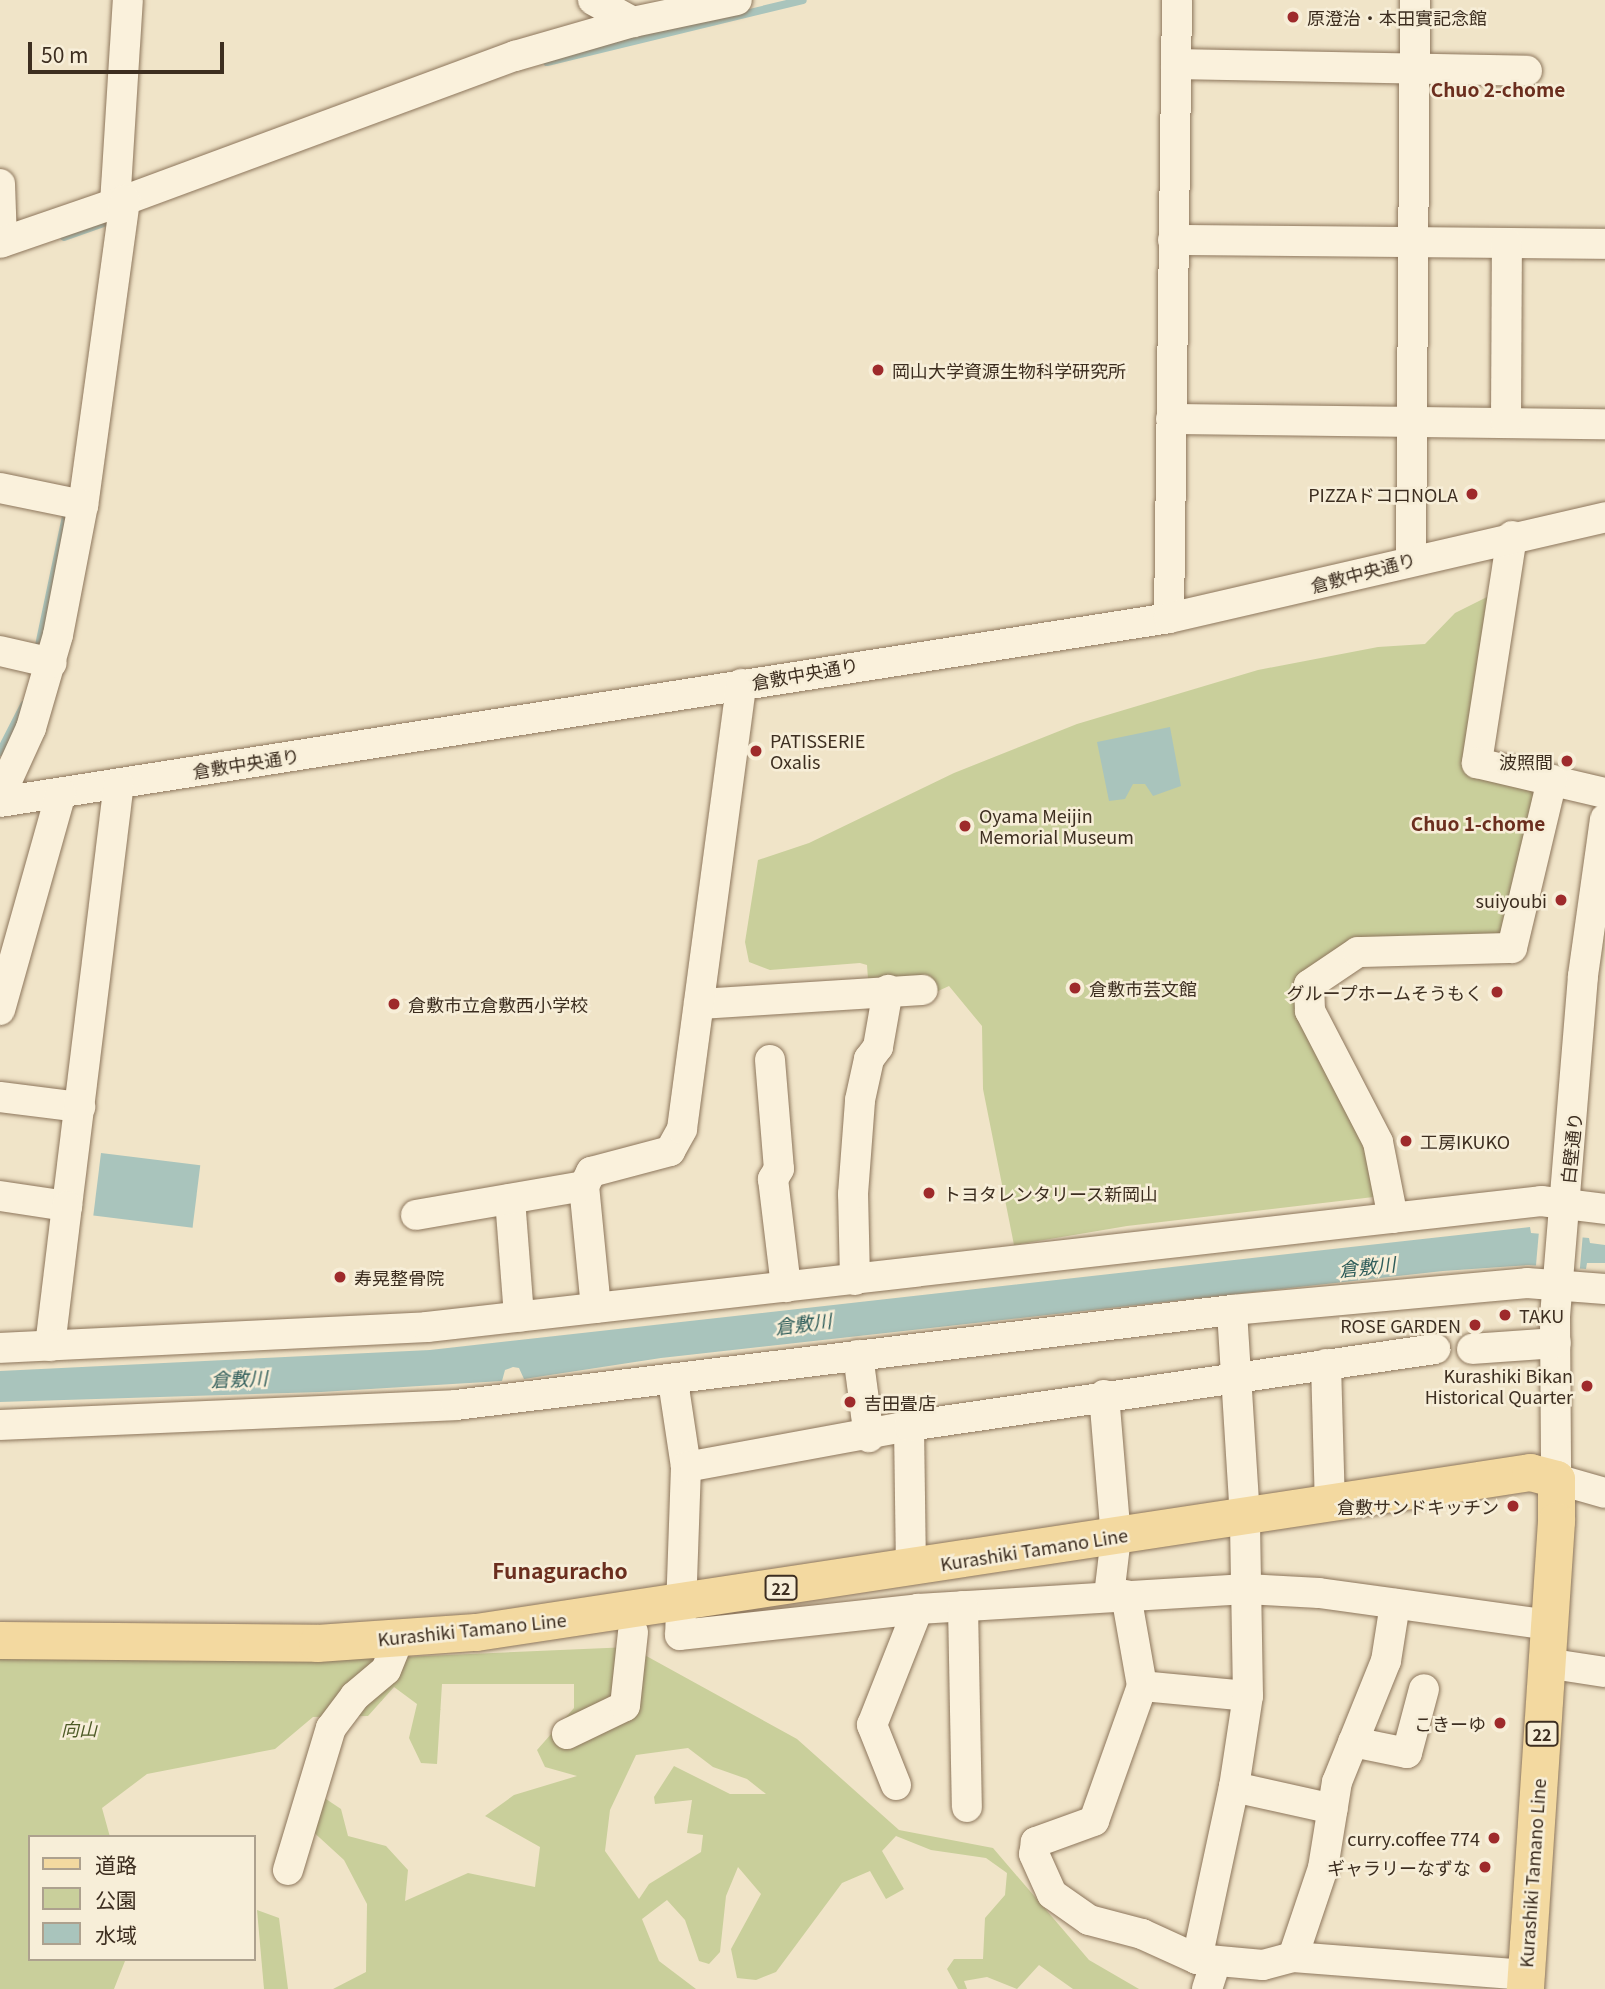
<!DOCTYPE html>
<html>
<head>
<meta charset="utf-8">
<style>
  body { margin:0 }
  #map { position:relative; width:1605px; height:1989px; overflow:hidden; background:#f0e4c8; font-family:Georgia,"Noto Sans JP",serif }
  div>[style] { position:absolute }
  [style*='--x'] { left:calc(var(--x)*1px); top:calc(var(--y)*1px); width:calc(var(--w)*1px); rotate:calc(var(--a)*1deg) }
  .green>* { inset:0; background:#c9cf9b }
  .water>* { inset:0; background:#a9c4bc; transform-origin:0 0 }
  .pier>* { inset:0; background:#f0e4c8; transform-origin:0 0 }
  .stream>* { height:8px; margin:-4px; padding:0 4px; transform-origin:4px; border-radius:4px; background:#a9c4bc }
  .roads { filter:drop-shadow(0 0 2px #8d765c) drop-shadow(0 0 2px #8d765c) }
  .minor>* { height:30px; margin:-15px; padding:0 15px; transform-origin:15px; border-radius:15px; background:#faf1dc }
  .major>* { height:37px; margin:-18.5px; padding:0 18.5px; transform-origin:18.5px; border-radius:18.5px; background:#f3d9a0 }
  .dots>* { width:19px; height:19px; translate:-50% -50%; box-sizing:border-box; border:4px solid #f7eed8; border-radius:50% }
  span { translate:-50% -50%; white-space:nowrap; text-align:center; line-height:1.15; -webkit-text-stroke:5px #f7eed8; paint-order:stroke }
  .shield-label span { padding:2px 5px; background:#f7eed8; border:2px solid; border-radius:5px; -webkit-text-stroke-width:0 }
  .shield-label { font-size:16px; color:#3d2e20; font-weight:700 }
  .poi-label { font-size:18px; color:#3d2e20 }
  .left { translate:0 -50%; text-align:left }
  .right { translate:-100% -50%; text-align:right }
  .street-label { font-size:18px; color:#3d2e20 }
  .park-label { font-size:18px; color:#4d5a26; font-style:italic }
  .neighbourhood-label { font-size:19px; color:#6b2e1e; font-weight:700 }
  .water-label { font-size:19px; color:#2f5d5a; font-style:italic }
  .quarter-label { font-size:21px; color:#6b2e1e; font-weight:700 }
  .legend { position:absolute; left:28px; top:1835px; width:228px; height:126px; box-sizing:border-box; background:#f7eed8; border:2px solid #ada18e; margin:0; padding:9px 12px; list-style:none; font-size:21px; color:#3d2e20 }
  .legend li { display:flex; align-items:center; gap:14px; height:35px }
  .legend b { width:35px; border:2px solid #ada18e }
  .scale { position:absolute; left:28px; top:42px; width:196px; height:32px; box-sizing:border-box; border:4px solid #3d2e20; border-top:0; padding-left:9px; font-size:21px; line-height:24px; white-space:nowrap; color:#3d2e20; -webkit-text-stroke:5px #f7eed8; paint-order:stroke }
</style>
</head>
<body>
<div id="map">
  <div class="green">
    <div style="clip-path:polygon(1497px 592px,1471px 752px,1543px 786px,1507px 942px,1354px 945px,1303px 981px,1376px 1167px,1382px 1196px,1127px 1226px,1014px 1245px,983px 1089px,982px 1026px,949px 986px,923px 998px,868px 979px,867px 965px,860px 963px,770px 970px,749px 962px,745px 942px,758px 860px,809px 843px,954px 773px,1077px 724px,1258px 670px,1378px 647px,1425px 644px,1455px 613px)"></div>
    <div style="clip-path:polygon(evenodd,0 1642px,311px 1661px,630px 1647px,797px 1739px,899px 1830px,993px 1848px,1089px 1960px,1139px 1989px,1073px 1989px,1039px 1965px,1017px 1989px,987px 1977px,964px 1981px,967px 1989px,958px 1989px,947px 1969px,954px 1959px,983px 1959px,985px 1918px,1005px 1895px,1007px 1873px,986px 1858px,931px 1850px,896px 1836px,882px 1851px,904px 1889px,886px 1899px,870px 1871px,842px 1883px,776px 1972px,756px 1980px,737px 1978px,731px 1949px,761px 1894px,738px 1867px,726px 1896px,720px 1952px,709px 1964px,699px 1961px,685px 1920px,667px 1900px,642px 1919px,659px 1961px,696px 1989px,333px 1989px,366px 1972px,367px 1904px,344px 1860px,297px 1817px,320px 1795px,341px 1809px,348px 1836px,386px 1846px,408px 1870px,405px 1901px,468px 1873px,535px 1887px,540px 1847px,485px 1816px,514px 1795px,577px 1776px,545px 1767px,537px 1750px,574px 1708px,574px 1684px,442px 1684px,437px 1764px,421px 1763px,409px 1738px,417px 1704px,394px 1687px,368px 1716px,313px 1717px,275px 1749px,147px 1774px,102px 1808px,110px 1837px,30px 1837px,30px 1959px,131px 1959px,125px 1961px,114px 1989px,0 1989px,0 1642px,688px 1748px,713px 1767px,747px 1779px,766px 1794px,730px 1794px,674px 1766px,654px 1797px,655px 1804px,692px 1800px,687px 1833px,703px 1835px,701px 1852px,649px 1884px,639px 1899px,605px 1851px,610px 1810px,636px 1755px,688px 1748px)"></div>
    <div style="clip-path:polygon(257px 1910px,279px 1918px,288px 1989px,264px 1989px)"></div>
  </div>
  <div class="water">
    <div style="clip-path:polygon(1170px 727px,1181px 786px,1153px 796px,1145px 784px,1133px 784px,1125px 799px,1109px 801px,1097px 742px)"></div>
    <div style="left:101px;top:1153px;width:100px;height:63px;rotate:7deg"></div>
    <div style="clip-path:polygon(1530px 1227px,1531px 1233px,1589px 1238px,1590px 1243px,1605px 1245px,1605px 1263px,1587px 1263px,1586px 1269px,1528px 1265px,1443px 1271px,661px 1358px,524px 1379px,519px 1368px,513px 1367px,505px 1370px,502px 1381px,321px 1392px,0 1402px,0 1371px,430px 1350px)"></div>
  </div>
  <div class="pier">
    <div style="left:1539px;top:1231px;width:44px;height:36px;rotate:5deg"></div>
  </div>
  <div class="stream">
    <div style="--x:547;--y:62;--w:263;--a:-13.6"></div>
    <div style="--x:64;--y:237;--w:54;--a:-19.4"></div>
    <div style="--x:37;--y:655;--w:151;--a:-78.2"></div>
    <div style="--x:0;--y:752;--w:53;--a:-62.9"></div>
  </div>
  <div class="roads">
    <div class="minor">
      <div style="--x:593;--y:0;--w:46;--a:28.8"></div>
      <div style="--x:1176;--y:64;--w:351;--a:1.1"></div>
      <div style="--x:0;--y:184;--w:58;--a:88"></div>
      <div style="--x:125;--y:200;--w:416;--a:-20.3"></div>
      <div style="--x:515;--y:56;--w:123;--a:-16.1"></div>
      <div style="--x:633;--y:22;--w:106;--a:-11.9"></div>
      <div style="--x:115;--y:204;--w:204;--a:-86.4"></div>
      <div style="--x:1173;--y:240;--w:432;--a:0.5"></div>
      <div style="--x:0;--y:243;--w:132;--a:-19"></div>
      <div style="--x:125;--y:200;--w:308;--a:97.8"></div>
      <div style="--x:83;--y:505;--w:132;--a:100.9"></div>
      <div style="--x:58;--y:635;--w:97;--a:106.2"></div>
      <div style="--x:31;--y:728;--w:75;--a:114.5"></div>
      <div style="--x:1171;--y:419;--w:434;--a:0.7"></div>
      <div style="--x:1506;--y:421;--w:178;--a:-89.7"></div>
      <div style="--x:0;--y:488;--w:85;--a:11.6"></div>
      <div style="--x:1512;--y:536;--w:230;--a:98.8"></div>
      <div style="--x:1477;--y:763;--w:131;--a:13.2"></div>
      <div style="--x:1411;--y:558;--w:558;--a:-89.59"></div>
      <div style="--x:1169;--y:618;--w:618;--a:-89.26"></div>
      <div style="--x:0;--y:651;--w:53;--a:13"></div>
      <div style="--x:0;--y:802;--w:1183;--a:-8.94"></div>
      <div style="--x:1169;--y:618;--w:448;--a:-13"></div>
      <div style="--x:1605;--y:819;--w:159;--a:98"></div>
      <div style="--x:1583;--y:976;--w:341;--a:94.7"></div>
      <div style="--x:1555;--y:1316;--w:163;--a:89.6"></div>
      <div style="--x:1556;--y:1479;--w:51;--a:15.9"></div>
      <div style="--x:699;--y:1004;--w:224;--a:-3.6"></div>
      <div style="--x:0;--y:1010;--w:225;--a:-74.3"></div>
      <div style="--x:770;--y:1060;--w:109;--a:85.3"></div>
      <div style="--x:779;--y:1169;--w:12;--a:121"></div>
      <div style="--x:773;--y:1179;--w:109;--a:83.1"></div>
      <div style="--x:0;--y:1097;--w:81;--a:7.1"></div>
      <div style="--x:0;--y:1196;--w:68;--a:8.5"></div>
      <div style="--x:67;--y:1206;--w:425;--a:-83"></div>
      <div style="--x:510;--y:1199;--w:118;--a:85.6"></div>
      <div style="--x:416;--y:1215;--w:170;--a:-9.8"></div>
      <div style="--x:1393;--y:1218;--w:77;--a:-101.2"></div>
      <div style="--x:1378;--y:1142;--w:148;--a:-117.4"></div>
      <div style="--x:1310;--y:1011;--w:26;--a:-92"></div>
      <div style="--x:1309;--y:985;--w:59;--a:-34"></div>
      <div style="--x:1358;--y:952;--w:154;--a:-1.5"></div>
      <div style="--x:1512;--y:948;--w:173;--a:-76.6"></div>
      <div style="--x:855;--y:1280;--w:86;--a:-91.3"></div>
      <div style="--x:853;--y:1194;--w:94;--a:-85.7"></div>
      <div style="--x:860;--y:1100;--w:42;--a:-77.6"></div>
      <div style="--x:869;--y:1059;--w:15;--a:-53"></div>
      <div style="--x:878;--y:1047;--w:58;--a:-80"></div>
      <div style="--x:596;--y:1308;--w:123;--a:-95.6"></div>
      <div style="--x:584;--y:1186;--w:16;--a:-63"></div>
      <div style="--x:591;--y:1172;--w:82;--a:-14.9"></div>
      <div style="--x:670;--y:1151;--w:25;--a:-61"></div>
      <div style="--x:682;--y:1129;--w:449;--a:-82.4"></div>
      <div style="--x:50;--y:1346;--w:141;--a:-83.1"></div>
      <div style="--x:0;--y:1348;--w:428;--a:-2.8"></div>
      <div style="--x:427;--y:1327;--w:1121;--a:-6.45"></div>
      <div style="--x:1541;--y:1201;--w:64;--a:7.1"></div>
      <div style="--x:1472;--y:1349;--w:84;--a:-4.1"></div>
      <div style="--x:858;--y:1355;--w:83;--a:82.4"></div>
      <div style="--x:1326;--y:1364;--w:141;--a:88.4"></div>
      <div style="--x:673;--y:1381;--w:87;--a:81.4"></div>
      <div style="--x:686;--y:1467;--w:168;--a:92"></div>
      <div style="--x:680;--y:1635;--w:239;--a:-6.2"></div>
      <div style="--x:918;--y:1609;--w:329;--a:-3.5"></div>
      <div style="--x:1246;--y:1589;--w:73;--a:3.1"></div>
      <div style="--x:1319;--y:1593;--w:232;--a:7.9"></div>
      <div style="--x:1104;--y:1395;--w:143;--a:85.2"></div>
      <div style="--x:1116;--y:1537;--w:59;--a:96.8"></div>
      <div style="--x:0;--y:1425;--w:456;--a:-2.5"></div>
      <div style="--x:456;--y:1405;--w:782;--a:-6.98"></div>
      <div style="--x:1232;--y:1310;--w:296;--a:-5.2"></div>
      <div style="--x:1527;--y:1283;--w:78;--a:4.4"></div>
      <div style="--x:909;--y:1426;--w:142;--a:89.2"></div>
      <div style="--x:686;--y:1467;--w:227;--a:-10.4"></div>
      <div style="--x:909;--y:1426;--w:532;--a:-8.33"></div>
      <div style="--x:1126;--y:1595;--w:92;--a:80"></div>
      <div style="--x:1142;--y:1686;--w:106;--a:5.4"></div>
      <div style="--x:963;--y:1606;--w:201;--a:88.9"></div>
      <div style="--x:1546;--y:1663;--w:60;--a:8.7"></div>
      <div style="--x:1142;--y:1686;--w:143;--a:109.6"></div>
      <div style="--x:1094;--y:1821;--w:62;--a:160.1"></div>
      <div style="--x:1036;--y:1842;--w:12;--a:99"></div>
      <div style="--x:1034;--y:1854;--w:44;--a:65.8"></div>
      <div style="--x:1052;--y:1894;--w:45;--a:35.1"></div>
      <div style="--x:1089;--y:1920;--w:55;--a:14.8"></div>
      <div style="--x:1142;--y:1934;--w:60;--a:24.4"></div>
      <div style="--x:1197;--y:1959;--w:66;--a:5.2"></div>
      <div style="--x:1263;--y:1965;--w:31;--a:-15"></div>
      <div style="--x:1293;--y:1957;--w:234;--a:4.4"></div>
      <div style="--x:567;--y:1734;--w:64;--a:-25.8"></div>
      <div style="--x:625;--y:1706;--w:74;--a:-83.8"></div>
      <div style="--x:1353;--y:1742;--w:55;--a:11.5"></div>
      <div style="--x:1407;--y:1753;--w:66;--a:-75.1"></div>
      <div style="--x:896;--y:1785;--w:65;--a:-111.8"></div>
      <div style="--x:872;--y:1725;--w:125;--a:-68.4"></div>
      <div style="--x:1234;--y:1787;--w:101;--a:12.5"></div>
      <div style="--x:288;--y:1870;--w:148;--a:-73.2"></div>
      <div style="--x:331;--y:1728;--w:40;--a:-53"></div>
      <div style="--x:355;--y:1696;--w:40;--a:-40"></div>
      <div style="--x:386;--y:1670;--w:35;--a:-68"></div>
      <div style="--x:1293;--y:1957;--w:94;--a:-71.4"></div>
      <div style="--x:1323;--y:1868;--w:87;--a:-80.8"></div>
      <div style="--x:1337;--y:1782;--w:131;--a:-68"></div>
      <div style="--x:1386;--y:1661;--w:58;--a:-81"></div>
      <div style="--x:1197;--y:1959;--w:176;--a:-77.9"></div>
      <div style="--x:1234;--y:1787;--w:92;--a:-81.3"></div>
      <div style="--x:1248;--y:1696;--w:178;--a:-91"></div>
      <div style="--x:1245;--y:1518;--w:208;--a:-93.6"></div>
      <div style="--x:1207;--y:1989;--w:29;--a:-72"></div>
    </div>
    <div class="major">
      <div style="--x:0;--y:1640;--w:317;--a:0.5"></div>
      <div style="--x:317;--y:1643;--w:159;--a:-4"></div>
      <div style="--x:476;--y:1632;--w:1066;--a:-8.63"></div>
      <div style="--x:1530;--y:1472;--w:27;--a:15"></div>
      <div style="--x:1556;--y:1479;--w:42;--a:90"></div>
      <div style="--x:1556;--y:1521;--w:469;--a:93.8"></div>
    </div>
  </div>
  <div class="dots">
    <div style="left:1293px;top:17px;background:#9e2a2b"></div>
    <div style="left:878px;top:370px;background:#9e2a2b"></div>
    <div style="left:1472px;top:494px;background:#9e2a2b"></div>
    <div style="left:756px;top:751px;background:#9e2a2b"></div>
    <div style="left:1567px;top:761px;background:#9e2a2b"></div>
    <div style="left:965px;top:826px;background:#9e2a2b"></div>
    <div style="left:1561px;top:900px;background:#9e2a2b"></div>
    <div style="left:1075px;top:988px;background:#9e2a2b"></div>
    <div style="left:1497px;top:992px;background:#9e2a2b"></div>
    <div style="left:394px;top:1004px;background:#9e2a2b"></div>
    <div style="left:1406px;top:1141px;background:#9e2a2b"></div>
    <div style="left:929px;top:1193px;background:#9e2a2b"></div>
    <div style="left:340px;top:1277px;background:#9e2a2b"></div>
    <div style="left:1505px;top:1315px;background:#9e2a2b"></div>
    <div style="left:1475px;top:1325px;background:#9e2a2b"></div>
    <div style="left:1587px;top:1386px;background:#9e2a2b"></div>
    <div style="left:850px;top:1402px;background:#9e2a2b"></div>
    <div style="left:1513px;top:1506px;background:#9e2a2b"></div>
    <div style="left:1500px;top:1723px;background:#9e2a2b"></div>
    <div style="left:1494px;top:1838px;background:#9e2a2b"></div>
    <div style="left:1485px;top:1867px;background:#9e2a2b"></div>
  </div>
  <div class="shield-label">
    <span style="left:781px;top:1588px">22</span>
    <span style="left:1542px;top:1734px">22</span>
  </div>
  <div class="poi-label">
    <span class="left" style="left:1307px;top:17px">原澄治・本田實記念館</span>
    <span class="left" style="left:892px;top:370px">岡山大学資源生物科学研究所</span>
    <span class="right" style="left:1458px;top:494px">PIZZAドコロNOLA</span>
    <span class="left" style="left:770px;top:751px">PATISSERIE<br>Oxalis</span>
    <span class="right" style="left:1553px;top:761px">波照間</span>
    <span class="left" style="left:979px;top:826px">Oyama Meijin<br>Memorial Museum</span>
    <span class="right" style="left:1547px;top:900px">suiyoubi</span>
    <span class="left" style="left:1089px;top:988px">倉敷市芸文館</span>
    <span class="right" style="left:1483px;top:992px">グループホームそうもく</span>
    <span class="left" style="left:408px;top:1004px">倉敷市立倉敷西小学校</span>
    <span class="left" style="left:1420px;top:1141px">工房IKUKO</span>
    <span class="left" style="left:943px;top:1193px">トヨタレンタリース新岡山</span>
    <span class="left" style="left:354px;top:1277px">寿晃整骨院</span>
    <span class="left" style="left:1519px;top:1315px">TAKU</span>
    <span class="right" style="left:1461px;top:1325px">ROSE GARDEN</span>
    <span class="right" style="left:1573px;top:1386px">Kurashiki Bikan<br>Historical Quarter</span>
    <span class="left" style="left:864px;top:1402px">吉田畳店</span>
    <span class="right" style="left:1499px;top:1506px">倉敷サンドキッチン</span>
    <span class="right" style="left:1486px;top:1723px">こきーゆ</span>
    <span class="right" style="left:1480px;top:1838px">curry.coffee 774</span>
    <span class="right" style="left:1471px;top:1867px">ギャラリーなずな</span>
  </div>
  <div class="street-label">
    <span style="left:1363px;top:572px;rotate:-15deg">倉敷中央通り</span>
    <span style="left:805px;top:673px;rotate:-10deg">倉敷中央通り</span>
    <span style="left:246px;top:763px;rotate:-9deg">倉敷中央通り</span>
    <span style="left:1571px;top:1148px;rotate:-84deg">白壁通り</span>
    <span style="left:1034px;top:1549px;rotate:-9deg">Kurashiki Tamano Line</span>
    <span style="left:472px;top:1629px;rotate:-6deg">Kurashiki Tamano Line</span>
    <span style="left:1532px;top:1873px;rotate:-86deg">Kurashiki Tamano Line</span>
  </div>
  <div class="park-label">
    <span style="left:79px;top:1728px">向山</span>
  </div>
  <div class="neighbourhood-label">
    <span style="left:1498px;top:89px">Chuo 2-chome</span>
    <span style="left:1478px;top:823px">Chuo 1-chome</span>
  </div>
  <div class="water-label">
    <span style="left:1367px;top:1266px;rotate:-6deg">倉敷川</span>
    <span style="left:803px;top:1323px;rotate:-7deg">倉敷川</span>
    <span style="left:239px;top:1378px;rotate:-2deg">倉敷川</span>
  </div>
  <div class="quarter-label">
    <span style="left:560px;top:1570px">Funaguracho</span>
  </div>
  <ul class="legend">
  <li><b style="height:9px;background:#f3d9a0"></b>道路</li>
  <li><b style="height:19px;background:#c9cf9b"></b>公園</li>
  <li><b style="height:19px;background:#a9c4bc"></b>水域</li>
  </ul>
  <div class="scale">50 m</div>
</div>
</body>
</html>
